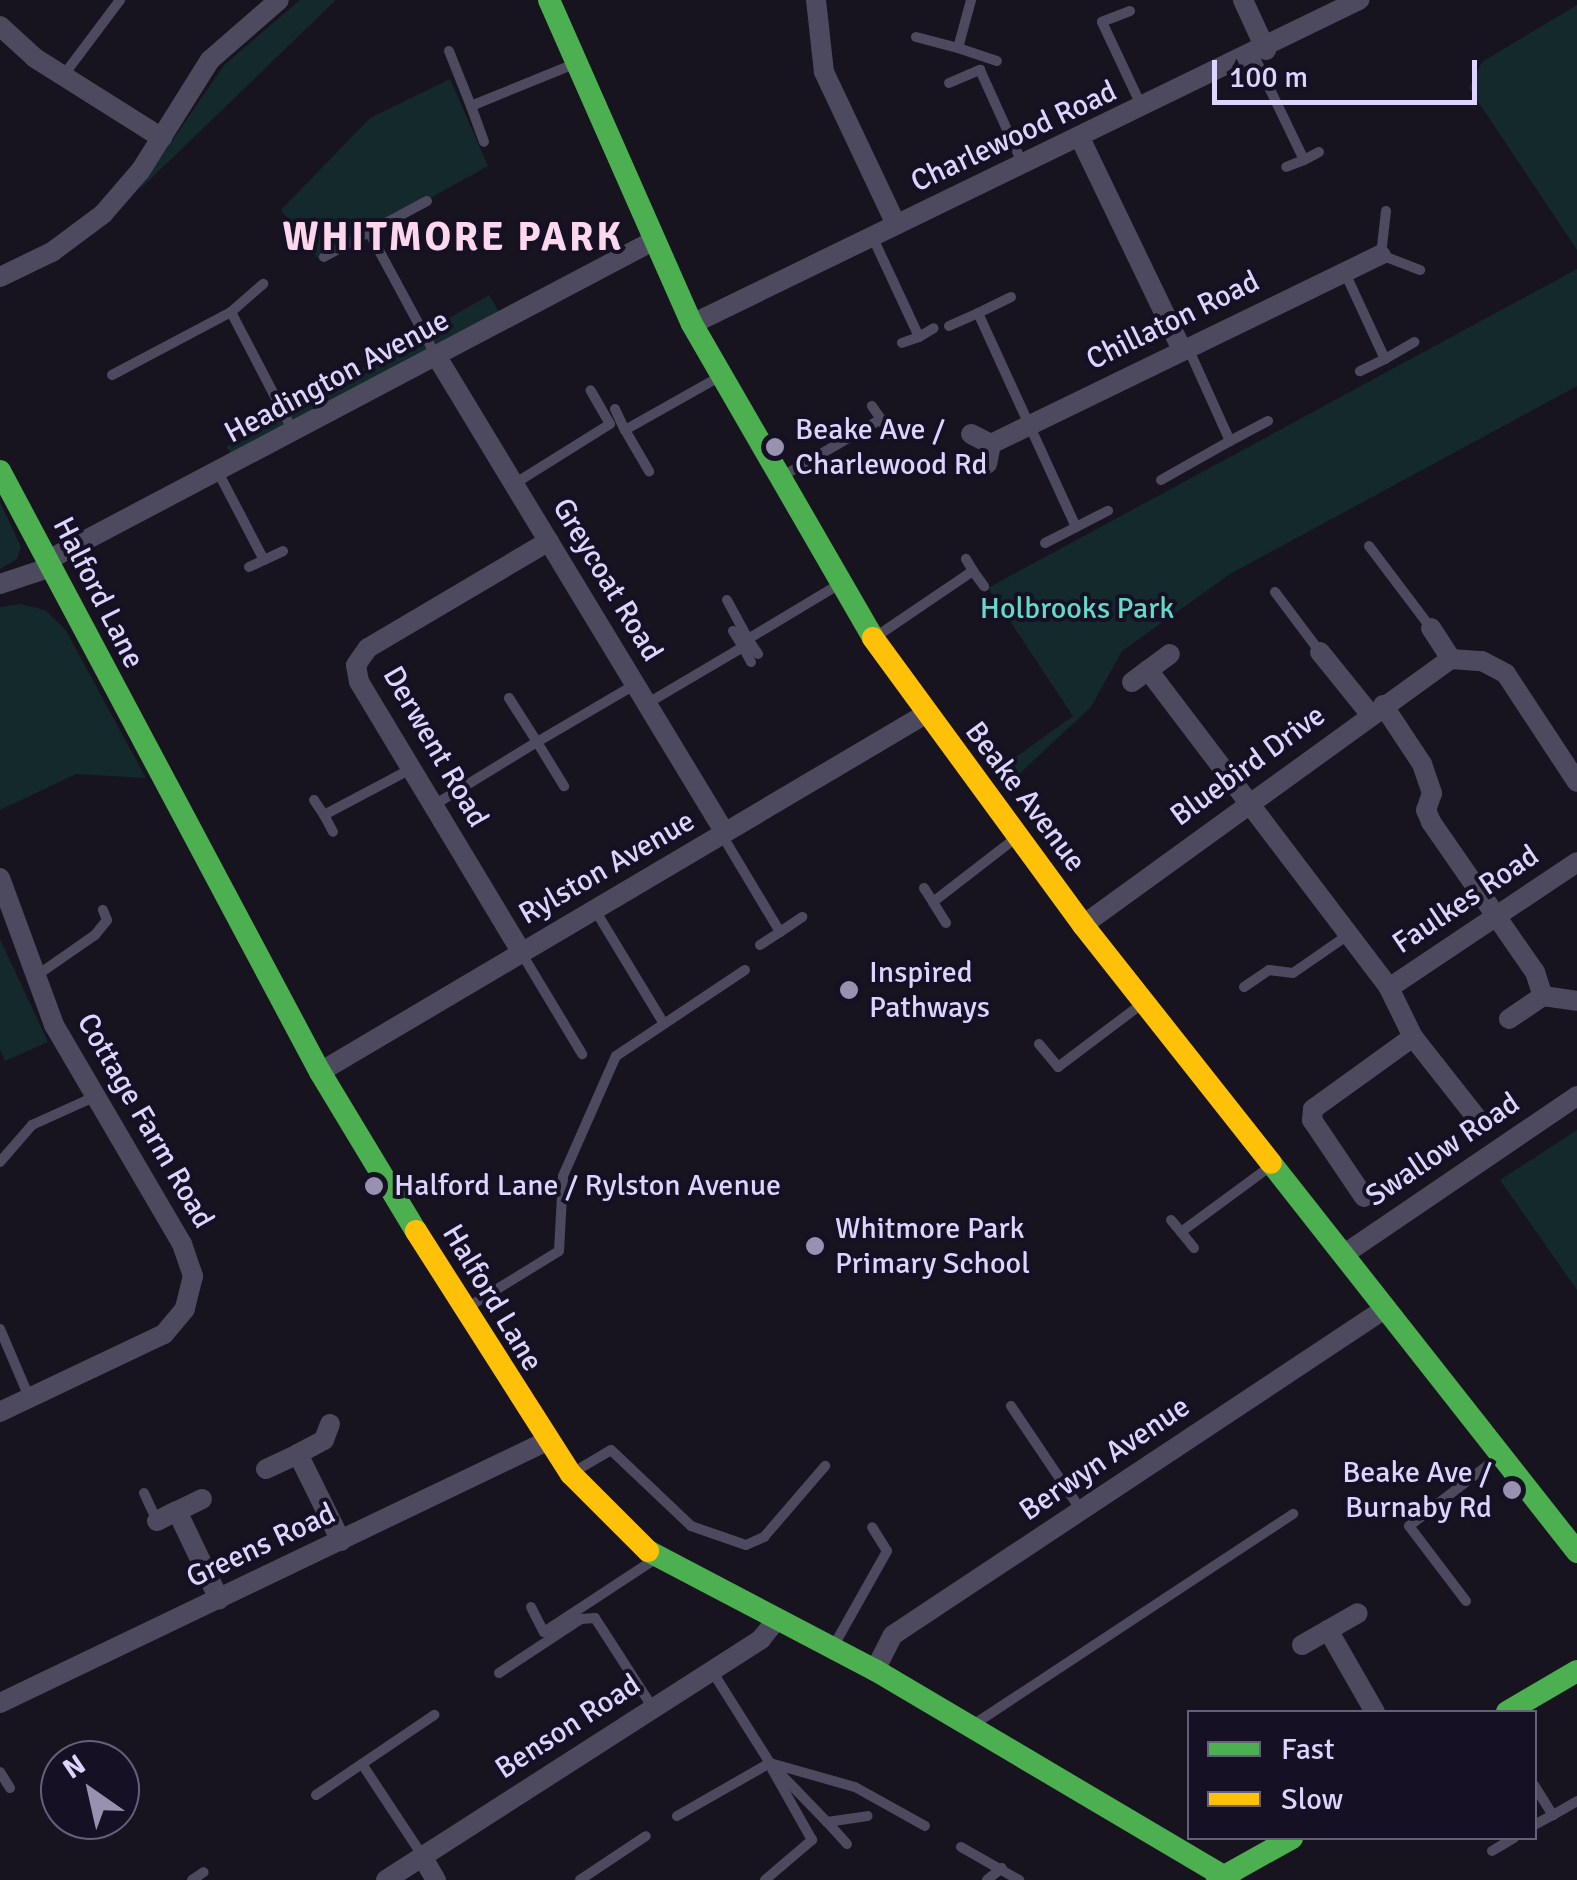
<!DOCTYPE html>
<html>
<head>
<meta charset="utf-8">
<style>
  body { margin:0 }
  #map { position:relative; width:1577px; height:1880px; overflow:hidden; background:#17141f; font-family:Signika,sans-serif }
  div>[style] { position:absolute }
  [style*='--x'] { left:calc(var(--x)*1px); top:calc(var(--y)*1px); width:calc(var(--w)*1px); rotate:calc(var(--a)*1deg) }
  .green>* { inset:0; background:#14292b; transform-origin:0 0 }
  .lane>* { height:10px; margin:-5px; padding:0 5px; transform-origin:5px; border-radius:5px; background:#4d4a60 }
  .street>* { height:20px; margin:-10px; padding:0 10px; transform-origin:10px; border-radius:10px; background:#4d4a60 }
  .fast>* { height:22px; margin:-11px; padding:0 11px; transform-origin:11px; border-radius:11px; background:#4caf50 }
  .slow>* { height:22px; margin:-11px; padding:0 11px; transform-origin:11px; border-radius:11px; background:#ffc107 }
  .dots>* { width:28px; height:28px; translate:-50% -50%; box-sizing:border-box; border:5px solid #151024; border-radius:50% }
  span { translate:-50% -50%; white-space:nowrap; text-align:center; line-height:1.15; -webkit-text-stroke:8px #151024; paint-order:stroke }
  .street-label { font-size:30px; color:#ddd5fd }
  .poi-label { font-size:30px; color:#ddd5fd }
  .left { translate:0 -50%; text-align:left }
  .right { translate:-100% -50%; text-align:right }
  .park-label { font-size:30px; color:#65d9c7 }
  .district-label { font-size:40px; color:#fdd7eb; font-weight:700; letter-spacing:2.5px }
  .legend { position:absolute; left:1187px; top:1710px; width:350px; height:130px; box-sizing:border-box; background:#151024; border:2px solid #655f7b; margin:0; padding:12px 18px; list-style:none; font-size:30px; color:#ddd5fd }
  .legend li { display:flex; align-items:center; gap:20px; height:50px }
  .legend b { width:50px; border:2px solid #655f7b }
  .north { position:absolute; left:40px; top:1740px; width:100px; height:100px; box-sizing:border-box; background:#151024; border:2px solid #655f7b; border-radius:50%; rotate:326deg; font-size:28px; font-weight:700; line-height:40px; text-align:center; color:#ddd5fd }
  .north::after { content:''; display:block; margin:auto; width:35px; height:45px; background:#9891af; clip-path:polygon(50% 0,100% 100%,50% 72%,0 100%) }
  .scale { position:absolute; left:1212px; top:60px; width:265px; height:45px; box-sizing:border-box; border:5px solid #ddd5fd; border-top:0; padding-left:12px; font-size:30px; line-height:35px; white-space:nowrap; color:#ddd5fd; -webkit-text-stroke:8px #151024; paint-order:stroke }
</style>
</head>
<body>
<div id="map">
  <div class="green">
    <div style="clip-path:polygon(300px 0,336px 0,137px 192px,224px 65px)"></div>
    <div style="clip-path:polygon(1577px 5px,1577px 250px,1469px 88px,1482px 62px)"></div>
    <div style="clip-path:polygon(450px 79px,488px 166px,319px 260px,281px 210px,370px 118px)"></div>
    <div style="clip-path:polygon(1577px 269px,1577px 386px,1230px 574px,1122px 651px,1091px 707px,1006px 786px,995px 772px,1073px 716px,988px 588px)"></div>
    <div style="left:489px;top:295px;width:22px;height:303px;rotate:60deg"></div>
    <div style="clip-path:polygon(0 502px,21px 547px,17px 559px,0 569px)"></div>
    <div style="clip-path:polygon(20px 604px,45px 610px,65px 629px,146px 778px,76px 774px,0 810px,0 607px)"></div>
    <div style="clip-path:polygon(0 939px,48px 1042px,5px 1061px,0 1050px)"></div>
    <div style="clip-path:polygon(1577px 1130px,1577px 1290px,1500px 1180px)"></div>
  </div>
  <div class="lane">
    <div style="--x:1130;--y:11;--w:30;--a:159"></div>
    <div style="--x:1102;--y:22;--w:96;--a:64.8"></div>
    <div style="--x:916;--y:37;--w:43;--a:14.7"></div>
    <div style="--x:958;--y:48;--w:50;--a:-74.8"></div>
    <div style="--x:958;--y:48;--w:41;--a:18.4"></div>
    <div style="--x:449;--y:51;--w:59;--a:68.2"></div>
    <div style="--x:471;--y:106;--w:109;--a:-22.1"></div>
    <div style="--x:1254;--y:56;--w:115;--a:64.3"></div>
    <div style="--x:1304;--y:160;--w:19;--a:159"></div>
    <div style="--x:63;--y:76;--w:95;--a:-53.1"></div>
    <div style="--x:949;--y:83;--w:34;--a:-23"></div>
    <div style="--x:980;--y:70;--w:104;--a:65.6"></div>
    <div style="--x:471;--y:106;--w:38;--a:70"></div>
    <div style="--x:1304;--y:160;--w:17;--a:-28"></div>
    <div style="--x:427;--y:201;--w:66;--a:151.9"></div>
    <div style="--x:369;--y:232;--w:141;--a:61.6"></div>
    <div style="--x:1386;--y:211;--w:44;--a:96.5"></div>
    <div style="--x:1381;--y:255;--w:42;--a:21"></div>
    <div style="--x:872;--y:236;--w:111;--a:65"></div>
    <div style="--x:919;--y:337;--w:18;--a:161"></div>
    <div style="--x:324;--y:257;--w:51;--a:-29.1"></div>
    <div style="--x:1345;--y:273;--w:95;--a:65.1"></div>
    <div style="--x:1385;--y:359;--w:28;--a:154"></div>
    <div style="--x:1011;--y:297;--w:37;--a:154"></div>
    <div style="--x:978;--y:313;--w:235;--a:65.4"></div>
    <div style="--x:1076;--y:527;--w:36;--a:-27"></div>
    <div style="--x:231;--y:312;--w:43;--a:-41.2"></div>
    <div style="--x:949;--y:326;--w:32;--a:-24"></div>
    <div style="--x:919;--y:337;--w:17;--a:-31"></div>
    <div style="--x:1385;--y:359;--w:34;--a:-30"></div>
    <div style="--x:112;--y:375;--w:135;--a:-27.9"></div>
    <div style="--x:231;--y:312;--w:136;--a:62.5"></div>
    <div style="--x:615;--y:409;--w:23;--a:65"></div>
    <div style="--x:625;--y:430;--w:108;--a:-29.4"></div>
    <div style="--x:881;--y:419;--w:17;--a:62"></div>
    <div style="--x:625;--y:430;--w:48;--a:59.7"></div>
    <div style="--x:1230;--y:441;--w:43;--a:-27.8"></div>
    <div style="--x:219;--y:474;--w:97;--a:62.4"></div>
    <div style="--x:264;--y:560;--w:21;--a:-25"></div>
    <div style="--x:781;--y:477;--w:116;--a:-30.1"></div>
    <div style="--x:881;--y:419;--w:16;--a:-125"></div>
    <div style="--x:1161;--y:480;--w:79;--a:-29.5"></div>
    <div style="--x:1230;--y:441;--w:102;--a:-114.3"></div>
    <div style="--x:514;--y:484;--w:113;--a:-32"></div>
    <div style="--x:610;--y:424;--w:39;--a:-120"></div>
    <div style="--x:1045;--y:543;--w:35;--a:-27"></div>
    <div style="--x:1369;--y:546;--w:103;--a:52.9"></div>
    <div style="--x:249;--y:567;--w:17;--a:-25"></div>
    <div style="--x:973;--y:571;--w:19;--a:54"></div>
    <div style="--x:1275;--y:592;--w:75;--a:53.1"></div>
    <div style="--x:727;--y:600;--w:44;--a:61.7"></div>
    <div style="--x:748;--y:639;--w:105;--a:-31"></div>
    <div style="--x:874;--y:638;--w:120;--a:-34.1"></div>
    <div style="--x:973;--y:571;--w:14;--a:-120"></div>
    <div style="--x:748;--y:639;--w:18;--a:56"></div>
    <div style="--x:743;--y:647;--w:17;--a:62"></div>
    <div style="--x:509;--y:698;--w:52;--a:57.5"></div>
    <div style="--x:537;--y:742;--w:113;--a:-30.4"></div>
    <div style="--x:648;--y:703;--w:110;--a:-30.5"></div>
    <div style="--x:743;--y:647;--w:19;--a:-122"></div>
    <div style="--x:314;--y:800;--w:18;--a:56"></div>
    <div style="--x:324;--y:815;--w:98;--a:-27.9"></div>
    <div style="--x:434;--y:805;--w:121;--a:-31.5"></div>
    <div style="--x:537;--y:742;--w:52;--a:58.5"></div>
    <div style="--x:324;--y:815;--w:19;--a:62"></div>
    <div style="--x:722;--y:835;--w:113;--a:59.1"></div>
    <div style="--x:780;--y:932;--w:27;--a:-34"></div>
    <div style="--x:924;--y:888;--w:17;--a:57"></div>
    <div style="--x:595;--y:910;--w:133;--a:58.8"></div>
    <div style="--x:946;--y:923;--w:25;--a:-122"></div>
    <div style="--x:933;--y:902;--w:106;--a:-37.7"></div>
    <div style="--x:760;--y:945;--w:24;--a:-33"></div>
    <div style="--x:522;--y:954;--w:117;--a:59"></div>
    <div style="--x:36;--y:976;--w:72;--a:-34.8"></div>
    <div style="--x:95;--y:935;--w:19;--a:-51"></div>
    <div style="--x:107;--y:920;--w:11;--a:-112"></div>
    <div style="--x:1244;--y:987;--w:30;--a:-34"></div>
    <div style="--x:1269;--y:970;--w:24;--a:7"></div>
    <div style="--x:1293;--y:973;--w:67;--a:-34.6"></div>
    <div style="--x:1039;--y:1044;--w:30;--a:50"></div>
    <div style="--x:1058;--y:1067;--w:101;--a:-37"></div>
    <div style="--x:0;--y:1162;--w:49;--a:-49.1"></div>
    <div style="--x:32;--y:1125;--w:68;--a:-24.3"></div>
    <div style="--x:1171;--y:1220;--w:16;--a:50"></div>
    <div style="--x:1194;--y:1248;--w:21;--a:-129"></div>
    <div style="--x:1181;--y:1232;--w:112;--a:-36.3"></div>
    <div style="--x:465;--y:1309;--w:110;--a:-31.7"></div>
    <div style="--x:559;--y:1251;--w:75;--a:-86.9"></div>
    <div style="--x:563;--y:1176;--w:131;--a:-66.2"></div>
    <div style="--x:616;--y:1056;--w:155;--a:-33.7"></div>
    <div style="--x:0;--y:1329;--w:74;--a:66.9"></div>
    <div style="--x:1011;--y:1406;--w:125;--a:56.1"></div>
    <div style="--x:572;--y:1473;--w:45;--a:-30.5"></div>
    <div style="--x:611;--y:1450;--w:110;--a:43.5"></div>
    <div style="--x:691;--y:1526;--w:58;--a:19.1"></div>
    <div style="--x:746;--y:1545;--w:20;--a:-24"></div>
    <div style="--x:764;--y:1537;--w:94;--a:-49.3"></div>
    <div style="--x:144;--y:1493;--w:31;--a:65"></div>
    <div style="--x:1466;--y:1601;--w:94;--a:-127.2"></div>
    <div style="--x:1409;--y:1526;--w:111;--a:-37.7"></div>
    <div style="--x:531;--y:1607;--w:28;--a:63"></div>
    <div style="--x:544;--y:1632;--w:133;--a:-33.3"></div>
    <div style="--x:833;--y:1647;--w:110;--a:-60.6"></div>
    <div style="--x:887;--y:1551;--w:28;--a:-122"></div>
    <div style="--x:712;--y:1671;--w:109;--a:57.8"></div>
    <div style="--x:770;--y:1763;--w:82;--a:46"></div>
    <div style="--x:499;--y:1673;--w:98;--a:-33.4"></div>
    <div style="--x:581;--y:1619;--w:14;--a:-4"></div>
    <div style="--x:595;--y:1618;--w:107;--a:57.2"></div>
    <div style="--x:976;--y:1723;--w:380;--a:-33.4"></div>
    <div style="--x:362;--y:1764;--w:109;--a:56.6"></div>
    <div style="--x:0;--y:1772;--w:19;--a:58"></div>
    <div style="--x:1534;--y:1785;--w:36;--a:58"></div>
    <div style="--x:1553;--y:1815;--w:28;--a:-30"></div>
    <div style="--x:316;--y:1795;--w:143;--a:-34.1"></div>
    <div style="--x:677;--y:1816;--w:107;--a:-29.7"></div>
    <div style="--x:770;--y:1763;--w:88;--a:15.8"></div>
    <div style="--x:855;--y:1787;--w:80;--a:29.1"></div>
    <div style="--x:1534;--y:1825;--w:21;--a:-28"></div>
    <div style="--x:847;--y:1844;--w:30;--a:-132"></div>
    <div style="--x:827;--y:1822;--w:41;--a:-8.3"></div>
    <div style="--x:961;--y:1847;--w:67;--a:29.6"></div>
    <div style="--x:1492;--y:1851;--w:26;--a:-31"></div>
    <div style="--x:192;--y:1880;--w:14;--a:-34"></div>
    <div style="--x:580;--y:1880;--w:79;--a:-33.7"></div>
    <div style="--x:765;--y:1880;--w:62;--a:-40.4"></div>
    <div style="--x:812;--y:1840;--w:81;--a:-119.4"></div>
    <div style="--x:987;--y:1880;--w:19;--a:-39"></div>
  </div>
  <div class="street">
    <div style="--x:816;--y:0;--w:72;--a:83.7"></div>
    <div style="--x:824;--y:72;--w:168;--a:64.7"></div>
    <div style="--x:1243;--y:0;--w:55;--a:65.3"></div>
    <div style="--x:0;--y:26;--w:47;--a:42.4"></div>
    <div style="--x:35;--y:58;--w:150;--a:32.2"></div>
    <div style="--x:1081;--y:140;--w:233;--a:64.3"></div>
    <div style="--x:0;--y:277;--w:58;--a:-25.7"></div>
    <div style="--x:52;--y:252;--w:64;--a:-36.7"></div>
    <div style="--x:103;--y:214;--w:58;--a:-49.2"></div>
    <div style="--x:141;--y:170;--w:130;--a:-57.9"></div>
    <div style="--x:210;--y:60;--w:91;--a:-41"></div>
    <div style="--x:692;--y:324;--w:742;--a:-25.91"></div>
    <div style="--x:437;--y:357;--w:556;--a:58.82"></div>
    <div style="--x:971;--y:434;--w:22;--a:27"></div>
    <div style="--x:991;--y:444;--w:20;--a:101"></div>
    <div style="--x:991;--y:444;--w:433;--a:-25.9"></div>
    <div style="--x:48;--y:560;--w:682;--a:-27.81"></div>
    <div style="--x:0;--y:584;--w:54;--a:-18.4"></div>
    <div style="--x:1431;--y:628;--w:37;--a:57"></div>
    <div style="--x:1320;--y:652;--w:80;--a:51.1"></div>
    <div style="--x:1148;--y:670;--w:399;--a:52.8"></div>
    <div style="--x:1389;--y:988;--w:55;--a:63.9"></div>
    <div style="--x:1413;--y:1037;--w:113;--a:51.8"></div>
    <div style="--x:1132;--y:682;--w:47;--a:-36.4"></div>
    <div style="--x:1383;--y:705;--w:71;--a:56.5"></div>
    <div style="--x:1422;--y:764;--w:31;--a:71"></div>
    <div style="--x:1432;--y:793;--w:18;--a:109"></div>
    <div style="--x:1426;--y:810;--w:13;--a:67"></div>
    <div style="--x:1431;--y:822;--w:183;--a:55.3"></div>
    <div style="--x:1535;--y:972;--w:25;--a:72"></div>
    <div style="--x:0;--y:878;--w:157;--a:69.8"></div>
    <div style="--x:54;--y:1025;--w:254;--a:59.7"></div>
    <div style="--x:182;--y:1244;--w:34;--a:71"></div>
    <div style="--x:193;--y:1276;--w:34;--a:104"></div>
    <div style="--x:185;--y:1309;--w:33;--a:130"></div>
    <div style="--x:164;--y:1334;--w:182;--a:154.6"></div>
    <div style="--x:1083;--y:925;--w:454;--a:-35.9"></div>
    <div style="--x:1451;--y:659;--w:31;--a:4"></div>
    <div style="--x:1482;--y:661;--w:27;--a:28"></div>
    <div style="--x:1506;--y:674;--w:129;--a:56.7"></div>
    <div style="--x:522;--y:953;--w:316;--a:-121"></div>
    <div style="--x:359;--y:682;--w:17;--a:-100"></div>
    <div style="--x:356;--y:665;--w:21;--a:-55"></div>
    <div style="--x:368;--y:648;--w:210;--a:-30.6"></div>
    <div style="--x:1389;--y:988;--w:226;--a:-33.8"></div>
    <div style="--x:1509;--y:1019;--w:41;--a:-34.1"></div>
    <div style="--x:1543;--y:996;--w:34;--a:8"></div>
    <div style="--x:320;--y:1072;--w:702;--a:-30.59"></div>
    <div style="--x:1364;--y:1197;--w:93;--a:-124"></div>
    <div style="--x:1312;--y:1120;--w:11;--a:-85"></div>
    <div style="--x:1313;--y:1109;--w:123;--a:-35.8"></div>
    <div style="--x:1343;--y:1255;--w:283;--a:-34.2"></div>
    <div style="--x:330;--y:1424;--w:17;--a:111"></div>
    <div style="--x:324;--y:1440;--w:30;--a:152"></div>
    <div style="--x:298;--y:1454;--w:97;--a:63.7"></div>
    <div style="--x:266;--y:1469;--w:35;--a:-25"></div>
    <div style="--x:202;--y:1499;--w:28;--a:154"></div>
    <div style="--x:177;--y:1511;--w:98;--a:64.5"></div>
    <div style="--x:157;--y:1521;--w:22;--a:-27"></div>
    <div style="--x:1328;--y:1630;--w:95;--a:60.2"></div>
    <div style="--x:1302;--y:1645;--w:64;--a:-29.7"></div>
    <div style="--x:875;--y:1670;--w:39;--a:-63"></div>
    <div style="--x:893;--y:1635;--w:588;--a:-33.55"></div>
    <div style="--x:0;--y:1703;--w:607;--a:-25.59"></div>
    <div style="--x:422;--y:1856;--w:28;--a:60"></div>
    <div style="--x:386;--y:1880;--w:446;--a:-32.7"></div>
    <div style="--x:761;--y:1639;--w:26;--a:-51"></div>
  </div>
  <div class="fast">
    <div style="--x:549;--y:0;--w:354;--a:66.2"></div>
    <div style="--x:692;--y:324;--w:362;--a:60"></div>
    <div style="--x:0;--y:471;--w:681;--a:61.97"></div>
    <div style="--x:320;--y:1072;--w:186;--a:58.9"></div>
    <div style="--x:1271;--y:1163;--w:495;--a:51.8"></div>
    <div style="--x:648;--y:1551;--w:256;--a:27.7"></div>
    <div style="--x:875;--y:1670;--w:412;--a:30.6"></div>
    <div style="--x:1507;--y:1712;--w:81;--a:-30.4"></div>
    <div style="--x:1217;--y:1880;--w:86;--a:-29.2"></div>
  </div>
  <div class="slow">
    <div style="--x:873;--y:638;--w:356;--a:53.8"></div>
    <div style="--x:1083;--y:925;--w:303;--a:51.7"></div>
    <div style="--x:416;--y:1231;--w:288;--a:57.5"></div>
    <div style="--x:571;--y:1474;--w:109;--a:45"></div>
  </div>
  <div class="dots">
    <div style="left:775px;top:447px;background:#9891af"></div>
    <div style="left:849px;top:990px;background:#9891af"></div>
    <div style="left:374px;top:1186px;background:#9891af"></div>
    <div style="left:815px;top:1246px;background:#9891af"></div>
    <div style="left:1512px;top:1490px;background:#9891af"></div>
  </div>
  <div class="street-label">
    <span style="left:1014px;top:137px;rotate:-25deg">Charlewood Road</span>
    <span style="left:1173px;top:321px;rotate:-26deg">Chillaton Road</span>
    <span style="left:337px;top:377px;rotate:-28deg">Headington Avenue</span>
    <span style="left:607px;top:580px;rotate:59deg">Greycoat Road</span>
    <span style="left:98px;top:593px;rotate:63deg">Halford Lane</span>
    <span style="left:435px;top:747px;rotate:60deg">Derwent Road</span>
    <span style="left:1248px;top:766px;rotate:-36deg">Bluebird Drive</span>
    <span style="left:1025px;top:797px;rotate:53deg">Beake Avenue</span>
    <span style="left:607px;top:868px;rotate:-30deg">Rylston Avenue</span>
    <span style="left:1466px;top:900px;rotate:-34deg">Faulkes Road</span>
    <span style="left:145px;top:1121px;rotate:60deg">Cottage Farm Road</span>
    <span style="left:1443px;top:1150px;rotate:-34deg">Swallow Road</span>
    <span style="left:492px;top:1298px;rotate:59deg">Halford Lane</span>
    <span style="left:1105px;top:1459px;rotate:-34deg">Berwyn Avenue</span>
    <span style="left:261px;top:1546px;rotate:-25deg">Greens Road</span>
    <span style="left:568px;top:1727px;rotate:-33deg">Benson Road</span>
  </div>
  <div class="poi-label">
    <span class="left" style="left:795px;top:447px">Beake Ave /<br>Charlewood Rd</span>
    <span class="left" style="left:869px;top:990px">Inspired<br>Pathways</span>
    <span class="left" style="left:394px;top:1186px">Halford Lane / Rylston Avenue</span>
    <span class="left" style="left:835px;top:1246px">Whitmore Park<br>Primary School</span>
    <span class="right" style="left:1492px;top:1490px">Beake Ave /<br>Burnaby Rd</span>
  </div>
  <div class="park-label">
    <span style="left:1077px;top:609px">Holbrooks Park</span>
  </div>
  <div class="district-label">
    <span style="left:453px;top:237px">WHITMORE PARK</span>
  </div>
  <ul class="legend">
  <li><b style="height:12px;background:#4caf50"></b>Fast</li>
  <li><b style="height:12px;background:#ffc107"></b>Slow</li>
  </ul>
  <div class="north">N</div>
  <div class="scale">100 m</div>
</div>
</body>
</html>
